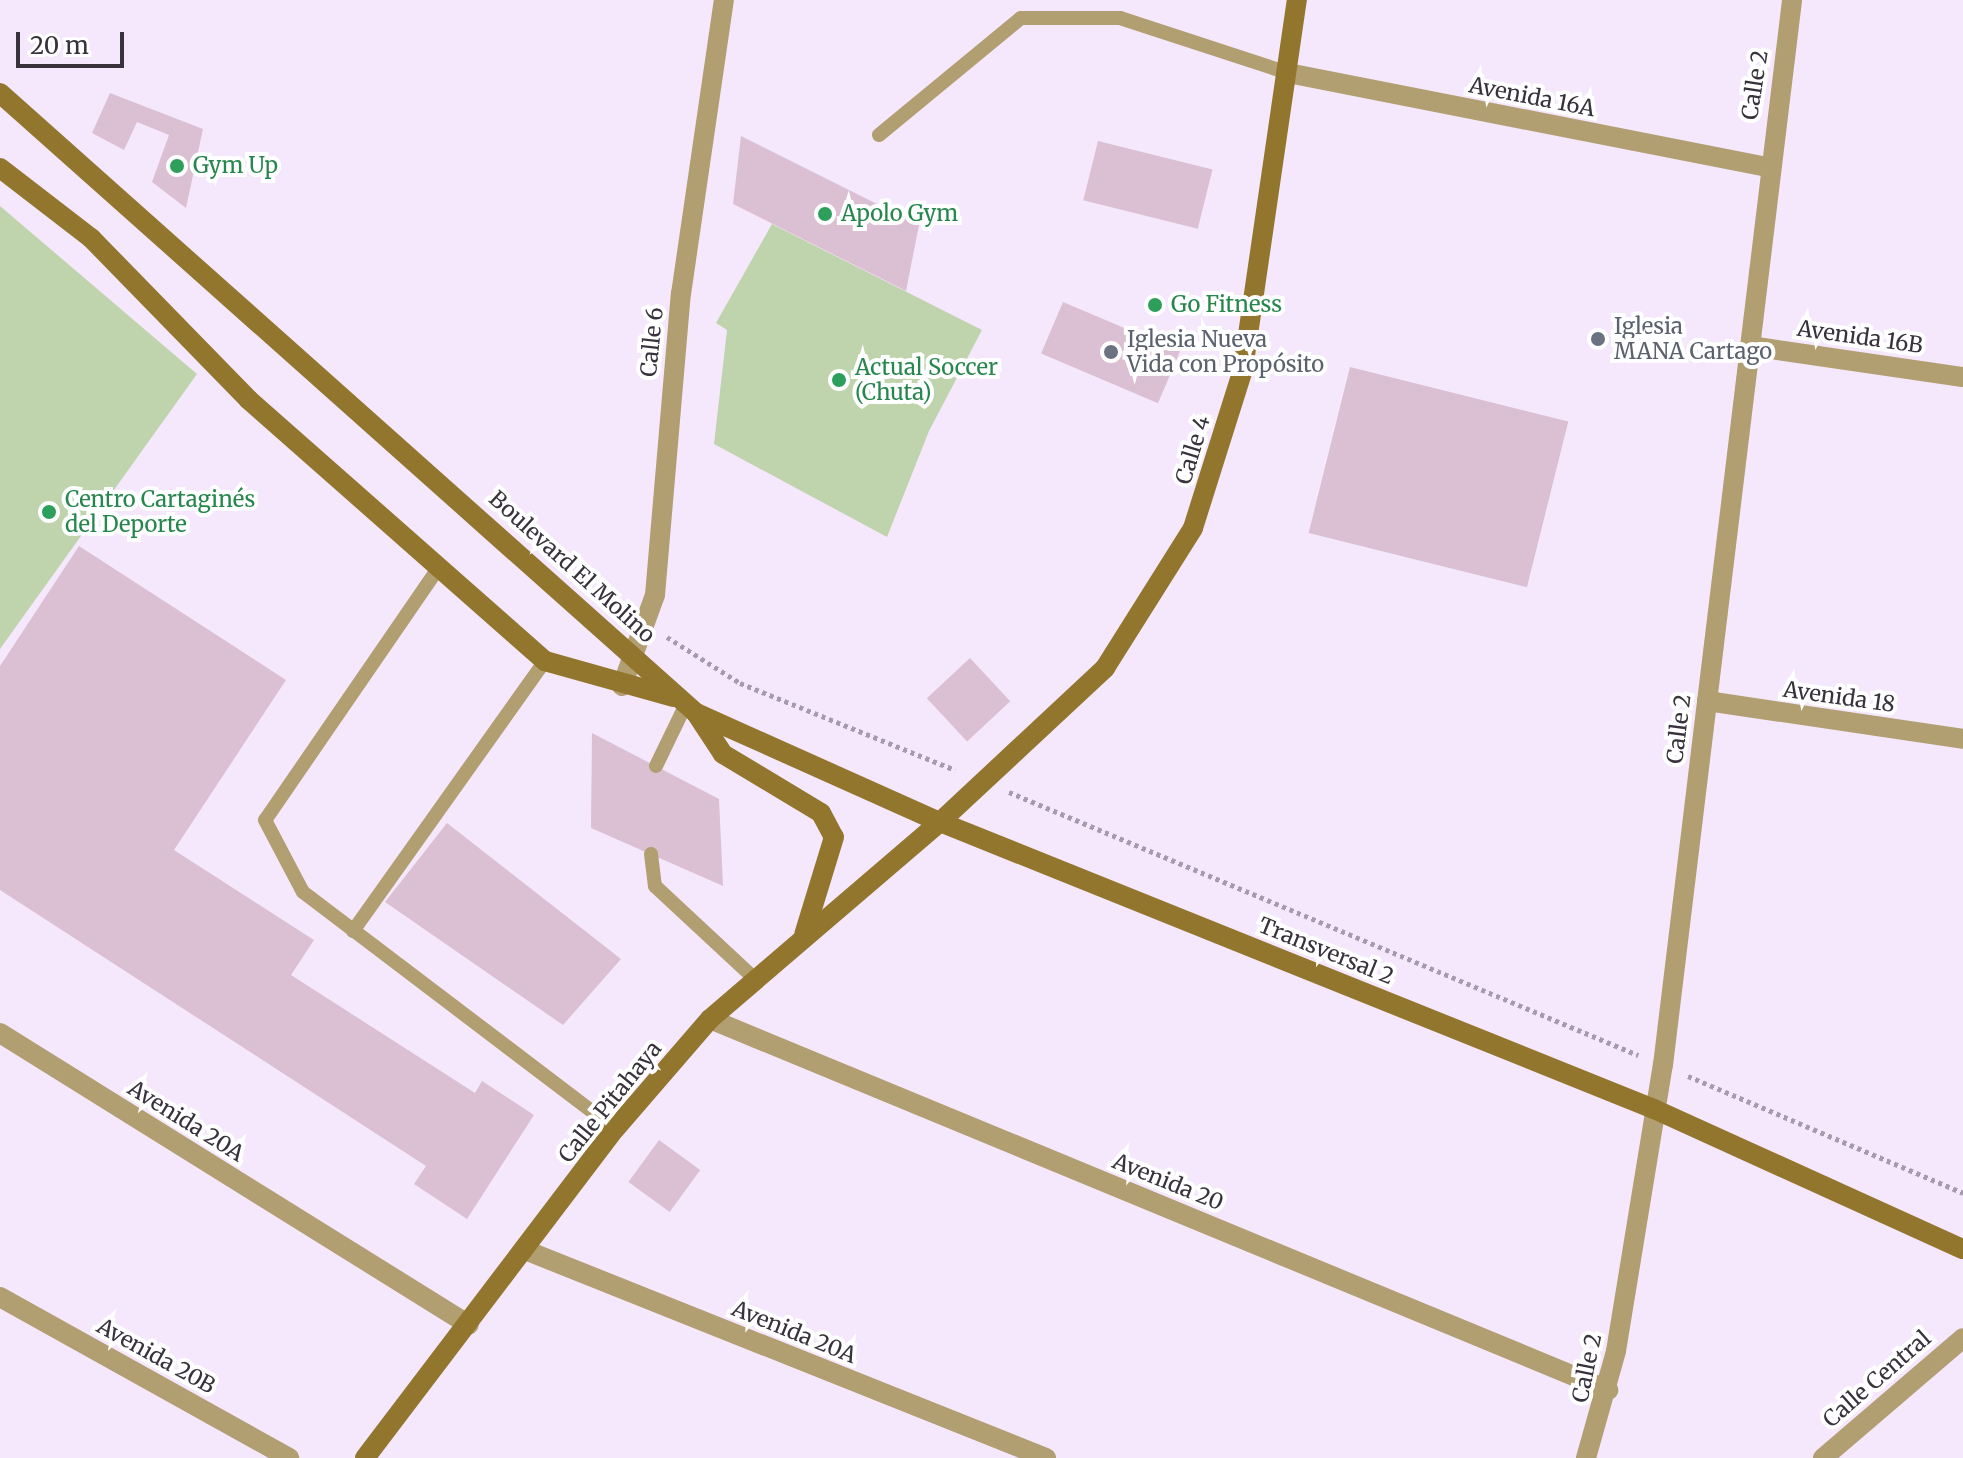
<!DOCTYPE html>
<html>
<head>
<meta charset="utf-8">
<style>
  body { margin:0 }
  #map { position:relative; width:1963px; height:1458px; overflow:hidden; background:#f5e8fd; font-family:Merriweather,serif }
  div>[style] { position:absolute }
  [style*='--x'] { left:calc(var(--x)*1px); top:calc(var(--y)*1px); width:calc(var(--w)*1px); rotate:calc(var(--a)*1deg) }
  .green>* { inset:0; background:#bfd4ac }
  .building>* { inset:0; background:#dac0d2; transform-origin:0 0 }
  .path>* { height:5px; margin-top:-2.5px; transform-origin:0; background:repeating-linear-gradient(90deg,#a59bac 0 4px,transparent 0 8px) }
  .lane>* { height:14px; margin:-7px; padding:0 7px; transform-origin:7px; border-radius:7px; background:#b19e71 }
  .street>* { height:20px; margin:-10px; padding:0 10px; transform-origin:10px; border-radius:10px; background:#b19e71 }
  .secondary>* { height:20px; margin:-10px; padding:0 10px; transform-origin:10px; border-radius:10px; background:#93762d }
  .dots>* { width:22px; height:22px; translate:-50% -50%; box-sizing:border-box; border:4px solid #fff; border-radius:50% }
  span { translate:-50% -50%; white-space:nowrap; text-align:center; line-height:1.15; -webkit-text-stroke:8px #fff; paint-order:stroke }
  .street-label { font-size:22px; color:#38323c }
  .leisure-label { font-size:22px; color:#27864d }
  .left { translate:0 -50%; text-align:left }
  .worship-label { font-size:22px; color:#5b616d }
  .scale { position:absolute; left:16px; top:32px; width:108px; height:36px; box-sizing:border-box; border:4px solid #38323c; border-top:0; padding-left:10px; font-size:24px; line-height:28px; white-space:nowrap; color:#38323c; -webkit-text-stroke:6px #fff; paint-order:stroke }
</style>
</head>
<body>
<div id="map">
  <div class="green">
    <div style="clip-path:polygon(0 206px,197px 374px,0 649px)"></div>
    <div style="clip-path:polygon(772px 224px,982px 330px,929px 431px,887px 537px,714px 444px,727px 330px,716px 323px)"></div>
  </div>
  <div class="building">
    <div style="clip-path:polygon(110px 93px,203px 129px,186px 208px,152px 182px,169px 135px,137px 122px,124px 150px,92px 133px)"></div>
    <div style="clip-path:polygon(741px 136px,919px 225px,906px 291px,733px 204px)"></div>
    <div style="left:1098px;top:141px;width:118px;height:61px;rotate:14deg"></div>
    <div style="left:1063px;top:302px;width:127px;height:56px;rotate:23deg"></div>
    <div style="left:1350px;top:367px;width:225px;height:171px;rotate:14deg"></div>
    <div style="clip-path:polygon(79px 546px,286px 680px,174px 850px,314px 940px,291px 975px,475px 1093px,482px 1081px,534px 1115px,467px 1219px,414px 1184px,426px 1166px,0 890px,0 666px)"></div>
    <div style="left:970px;top:658px;width:59px;height:59px;rotate:47deg"></div>
    <div style="clip-path:polygon(592px 733px,719px 799px,723px 886px,591px 828px)"></div>
    <div style="clip-path:polygon(447px 823px,621px 959px,563px 1025px,385px 902px)"></div>
    <div style="left:659px;top:1140px;width:51px;height:52px;rotate:36deg"></div>
  </div>
  <div class="path">
    <div style="--x:667;--y:637;--w:86;--a:32.2"></div>
    <div style="--x:740;--y:683;--w:232;--a:22"></div>
    <div style="--x:1009;--y:792;--w:682;--a:22.69"></div>
    <div style="--x:1688;--y:1076;--w:299;--a:23"></div>
  </div>
  <div class="lane">
    <div style="--x:879;--y:135;--w:184;--a:-39.5"></div>
    <div style="--x:1021;--y:18;--w:99;--a:0"></div>
    <div style="--x:1120;--y:18;--w:177;--a:18.1"></div>
    <div style="--x:437;--y:570;--w:303;--a:124.5"></div>
    <div style="--x:265;--y:820;--w:81;--a:62.2"></div>
    <div style="--x:303;--y:892;--w:392;--a:37.2"></div>
    <div style="--x:656;--y:766;--w:67;--a:-64.2"></div>
    <div style="--x:651;--y:854;--w:32;--a:83"></div>
    <div style="--x:655;--y:886;--w:137;--a:42.9"></div>
    <div style="--x:353;--y:931;--w:331;--a:-54.6"></div>
  </div>
  <div class="street">
    <div style="--x:1288;--y:73;--w:487;--a:11.1"></div>
    <div style="--x:1750;--y:346;--w:215;--a:8.3"></div>
    <div style="--x:622;--y:686;--w:97;--a:-70.1"></div>
    <div style="--x:655;--y:595;--w:302;--a:-85.1"></div>
    <div style="--x:681;--y:294;--w:297;--a:-81.7"></div>
    <div style="--x:1707;--y:701;--w:259;--a:8.4"></div>
    <div style="--x:710;--y:1019;--w:972;--a:22.45"></div>
    <div style="--x:0;--y:1033;--w:552;--a:31.91"></div>
    <div style="--x:525;--y:1250;--w:561;--a:21.76"></div>
    <div style="--x:0;--y:1297;--w:331;--a:29.1"></div>
    <div style="--x:1586;--y:1458;--w:111;--a:-74.3"></div>
    <div style="--x:1616;--y:1351;--w:290;--a:-80.7"></div>
    <div style="--x:1663;--y:1065;--w:1073;--a:-83.09"></div>
    <div style="--x:1823;--y:1458;--w:184;--a:-40.6"></div>
  </div>
  <div class="secondary">
    <div style="--x:0;--y:93;--w:932;--a:41.69"></div>
    <div style="--x:696;--y:713;--w:267;--a:24.1"></div>
    <div style="--x:940;--y:822;--w:770;--a:21.9"></div>
    <div style="--x:1654;--y:1109;--w:339;--a:24.4"></div>
    <div style="--x:0;--y:168;--w:115;--a:37.6"></div>
    <div style="--x:91;--y:238;--w:226;--a:45.7"></div>
    <div style="--x:249;--y:400;--w:395;--a:41.4"></div>
    <div style="--x:545;--y:661;--w:133;--a:15.7"></div>
    <div style="--x:696;--y:713;--w:49;--a:56.6"></div>
    <div style="--x:723;--y:754;--w:114;--a:31"></div>
    <div style="--x:821;--y:813;--w:27;--a:62"></div>
    <div style="--x:834;--y:837;--w:102;--a:107"></div>
    <div style="--x:365;--y:1458;--w:413;--a:-52.8"></div>
    <div style="--x:615;--y:1129;--w:145;--a:-49.2"></div>
    <div style="--x:710;--y:1019;--w:303;--a:-40.6"></div>
    <div style="--x:940;--y:822;--w:226;--a:-43"></div>
    <div style="--x:1105;--y:668;--w:165;--a:-57.8"></div>
    <div style="--x:1193;--y:528;--w:167;--a:-72.5"></div>
    <div style="--x:1243;--y:369;--w:373;--a:-81.7"></div>
  </div>
  <div class="dots">
    <div style="left:177px;top:166px;background:#2e9e5b"></div>
    <div style="left:825px;top:214px;background:#2e9e5b"></div>
    <div style="left:1155px;top:305px;background:#2e9e5b"></div>
    <div style="left:1598px;top:339px;background:#6b7280"></div>
    <div style="left:1111px;top:352px;background:#6b7280"></div>
    <div style="left:839px;top:380px;background:#2e9e5b"></div>
    <div style="left:49px;top:512px;background:#2e9e5b"></div>
  </div>
  <div class="street-label">
    <span style="left:1755px;top:85px;rotate:-81deg">Calle 2</span>
    <span style="left:1532px;top:97px;rotate:11deg">Avenida 16A</span>
    <span style="left:1860px;top:337px;rotate:8deg">Avenida 16B</span>
    <span style="left:652px;top:342px;rotate:-84deg">Calle 6</span>
    <span style="left:1193px;top:450px;rotate:-73deg">Calle 4</span>
    <span style="left:572px;top:567px;rotate:42deg">Boulevard El Molino</span>
    <span style="left:1839px;top:697px;rotate:8deg">Avenida 18</span>
    <span style="left:1679px;top:729px;rotate:-83deg">Calle 2</span>
    <span style="left:1326px;top:951px;rotate:22deg">Transversal 2</span>
    <span style="left:610px;top:1102px;rotate:-51deg">Calle Pitahaya</span>
    <span style="left:186px;top:1121px;rotate:32deg">Avenida 20A</span>
    <span style="left:1168px;top:1182px;rotate:22deg">Avenida 20</span>
    <span style="left:794px;top:1332px;rotate:22deg">Avenida 20A</span>
    <span style="left:156px;top:1356px;rotate:29deg">Avenida 20B</span>
    <span style="left:1587px;top:1368px;rotate:-78deg">Calle 2</span>
    <span style="left:1877px;top:1379px;rotate:-41deg">Calle Central</span>
  </div>
  <div class="leisure-label">
    <span class="left" style="left:193px;top:166px">Gym Up</span>
    <span class="left" style="left:841px;top:214px">Apolo Gym</span>
    <span class="left" style="left:1171px;top:305px">Go Fitness</span>
    <span class="left" style="left:855px;top:380px">Actual Soccer<br>(Chuta)</span>
    <span class="left" style="left:65px;top:512px">Centro Cartaginés<br>del Deporte</span>
  </div>
  <div class="worship-label">
    <span class="left" style="left:1614px;top:339px">Iglesia<br>MANA Cartago</span>
    <span class="left" style="left:1127px;top:352px">Iglesia Nueva<br>Vida con Propósito</span>
  </div>
  <div class="scale">20 m</div>
</div>
</body>
</html>
